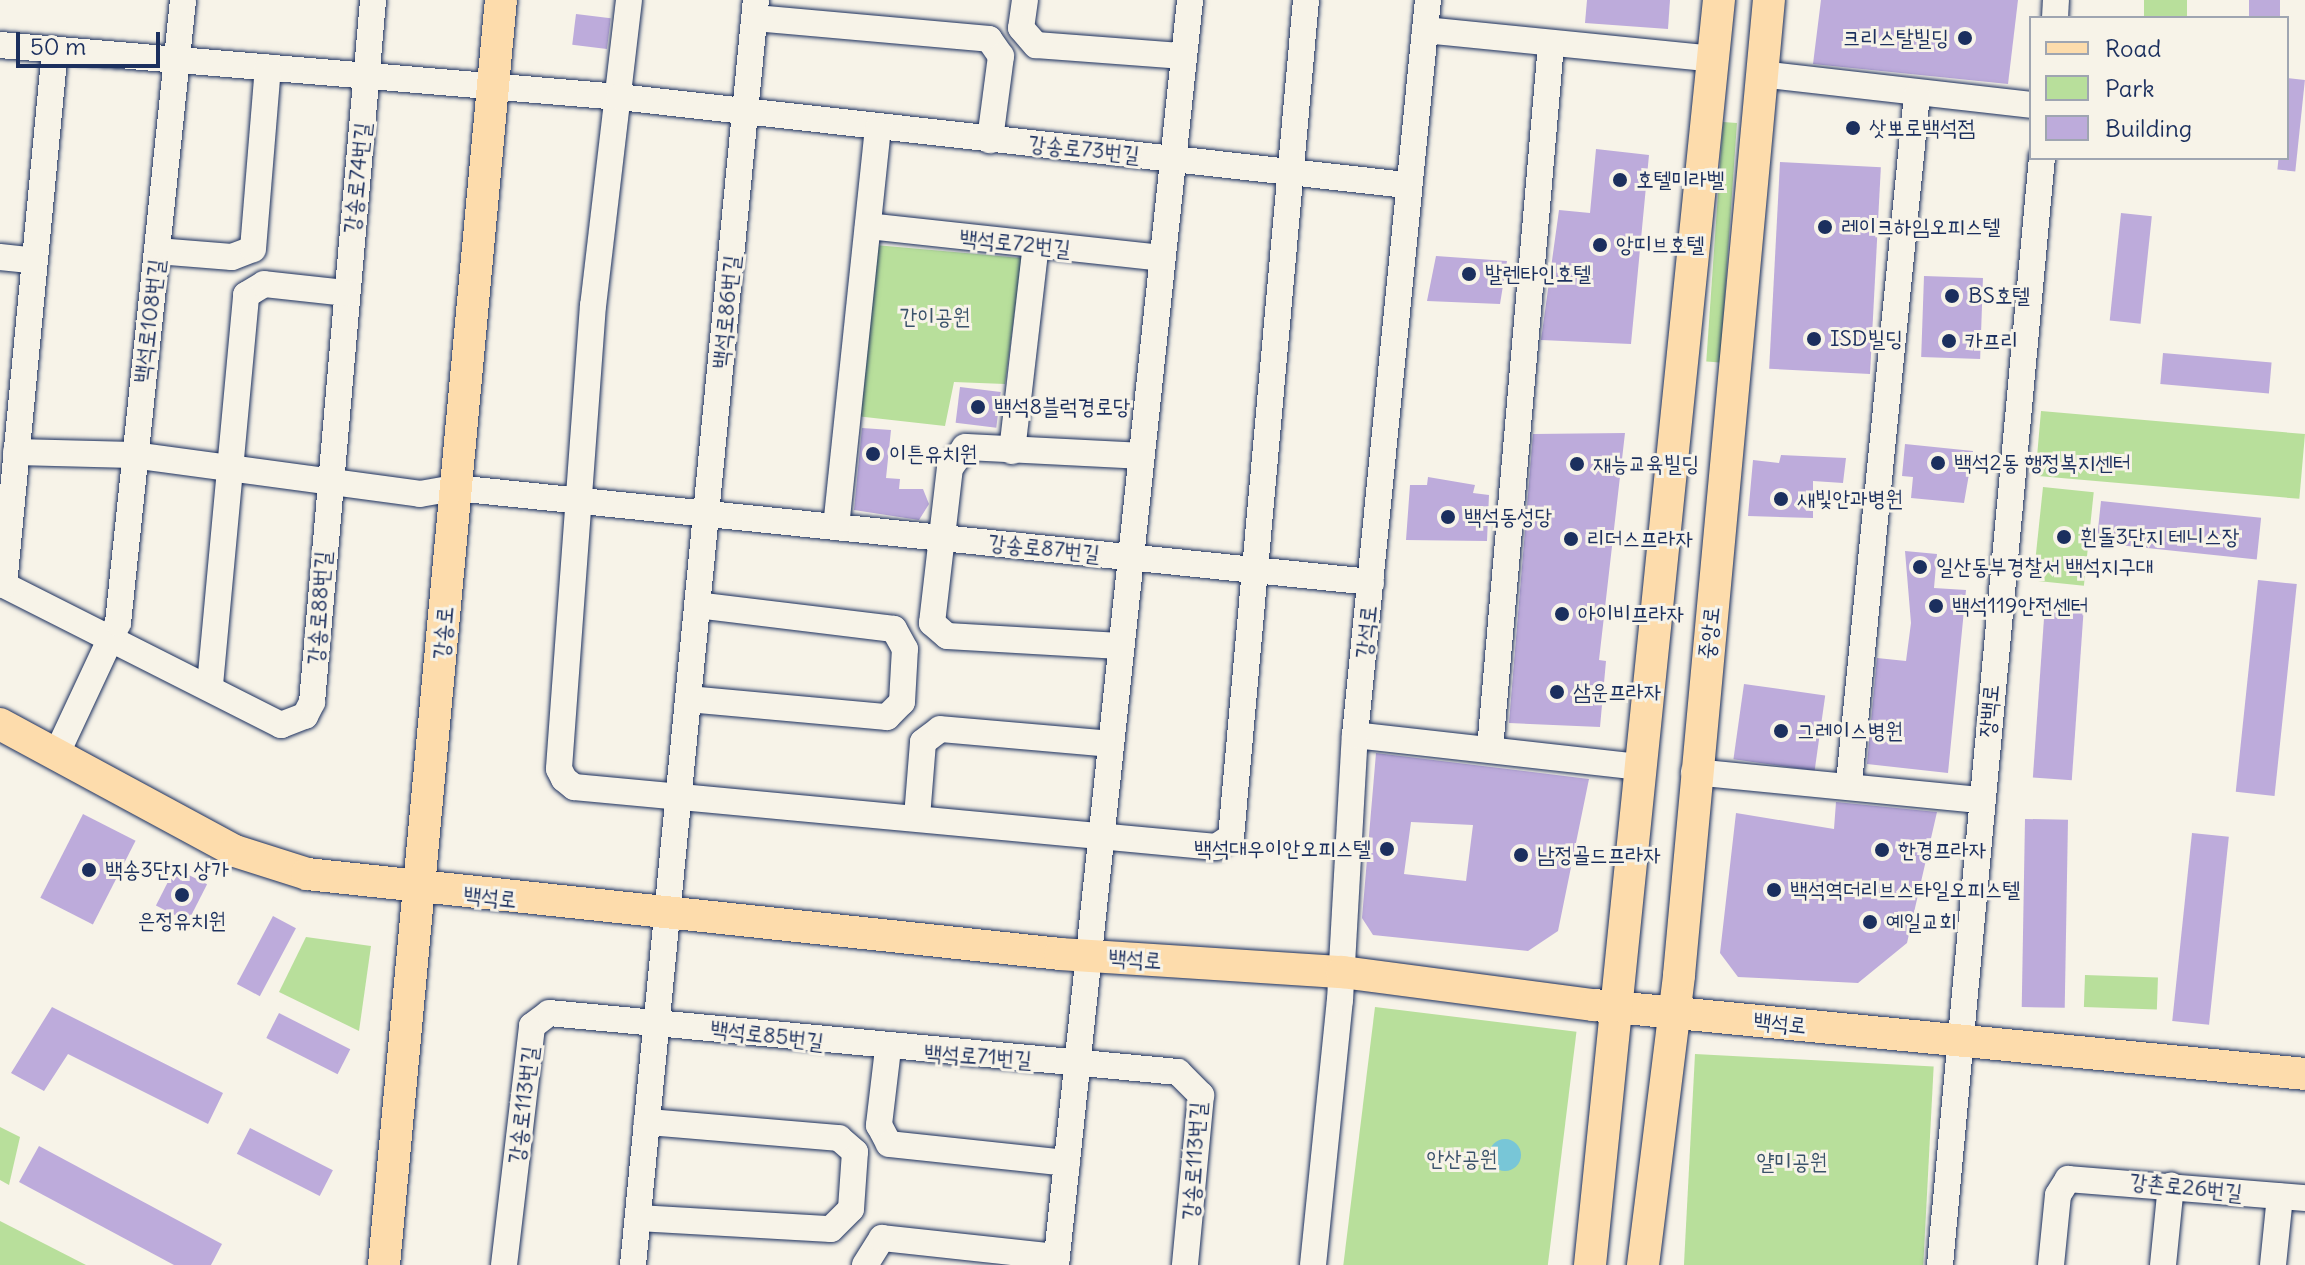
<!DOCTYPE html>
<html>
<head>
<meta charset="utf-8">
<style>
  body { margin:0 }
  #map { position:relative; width:2305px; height:1265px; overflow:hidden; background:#f7f3e8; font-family:Delius,"Poor Story",sans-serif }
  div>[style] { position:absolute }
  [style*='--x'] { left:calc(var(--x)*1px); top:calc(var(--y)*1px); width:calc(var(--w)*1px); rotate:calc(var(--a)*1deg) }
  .green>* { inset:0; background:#b8df9b; transform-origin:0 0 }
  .water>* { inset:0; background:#78c6d7 }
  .round { border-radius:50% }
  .building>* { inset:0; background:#bdabdb; transform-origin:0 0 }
  .roads { filter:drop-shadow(0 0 2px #1b2f5e) drop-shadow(0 0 2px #1b2f5e) }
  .minor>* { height:26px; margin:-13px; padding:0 13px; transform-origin:13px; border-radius:13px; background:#f7f3e8 }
  .major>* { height:32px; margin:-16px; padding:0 16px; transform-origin:16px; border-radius:16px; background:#fddcac }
  .dots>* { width:22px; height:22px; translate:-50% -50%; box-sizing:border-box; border:4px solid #f7f3e8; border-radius:50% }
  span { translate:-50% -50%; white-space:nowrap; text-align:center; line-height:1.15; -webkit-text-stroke:6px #f7f3e8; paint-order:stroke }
  .poi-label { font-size:22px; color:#1b2f5e }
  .right { translate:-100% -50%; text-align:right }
  .left { translate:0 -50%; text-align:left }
  .street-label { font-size:22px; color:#1b2f5e }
  .park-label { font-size:22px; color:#3a526a }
  .legend { position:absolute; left:2029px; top:16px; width:260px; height:144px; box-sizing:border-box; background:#f7f3e8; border:2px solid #9fa5b1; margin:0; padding:10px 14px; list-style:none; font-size:24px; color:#1b2f5e }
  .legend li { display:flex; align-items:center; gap:16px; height:40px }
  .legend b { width:40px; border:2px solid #9fa5b1 }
  .scale { position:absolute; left:16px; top:32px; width:144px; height:36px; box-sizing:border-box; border:4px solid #1b2f5e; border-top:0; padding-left:10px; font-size:24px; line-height:28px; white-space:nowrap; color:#1b2f5e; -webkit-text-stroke:6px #f7f3e8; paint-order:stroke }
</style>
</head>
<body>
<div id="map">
  <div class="green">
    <div style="left:2144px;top:0;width:43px;height:18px"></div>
    <div style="left:1723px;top:122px;width:14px;height:240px;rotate:4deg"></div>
    <div style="clip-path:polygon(875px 245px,1022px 258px,1005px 384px,954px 382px,945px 426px,856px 416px)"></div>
    <div style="left:2041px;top:411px;width:265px;height:65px;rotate:5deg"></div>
    <div style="left:2043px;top:487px;width:51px;height:94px;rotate:6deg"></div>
    <div style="clip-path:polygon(306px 937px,371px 946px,359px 1031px,279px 992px)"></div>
    <div style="left:2085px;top:975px;width:73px;height:32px;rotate:2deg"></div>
    <div style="left:1375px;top:1007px;width:203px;height:260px;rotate:7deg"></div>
    <div style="left:1695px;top:1054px;width:239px;height:212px;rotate:3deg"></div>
    <div style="clip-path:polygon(0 1127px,20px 1137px,9px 1185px,0 1180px)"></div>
    <div style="clip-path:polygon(0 1221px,86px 1265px,0 1265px)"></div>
  </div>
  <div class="water">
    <div class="round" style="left:1489px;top:1139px;width:32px;height:32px"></div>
  </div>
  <div class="building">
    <div style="clip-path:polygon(1587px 0,1670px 0,1668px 29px,1585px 23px)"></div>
    <div style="clip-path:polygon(1821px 0,2018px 0,2008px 84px,1813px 64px)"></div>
    <div style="left:2249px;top:0;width:31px;height:18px"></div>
    <div style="left:576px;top:14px;width:35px;height:31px;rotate:7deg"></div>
    <div style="left:2287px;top:78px;width:18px;height:92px;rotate:6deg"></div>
    <div style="clip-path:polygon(1596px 149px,1649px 155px,1631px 344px,1541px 340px,1559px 210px,1590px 213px)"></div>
    <div style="left:1780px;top:162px;width:101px;height:207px;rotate:3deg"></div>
    <div style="left:2121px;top:213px;width:31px;height:108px;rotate:6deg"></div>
    <div style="clip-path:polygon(1436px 256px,1507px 261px,1500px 304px,1427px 301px)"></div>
    <div style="left:1924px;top:276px;width:59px;height:81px;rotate:2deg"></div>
    <div style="left:2163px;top:353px;width:109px;height:31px;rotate:5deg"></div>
    <div style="left:960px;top:387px;width:41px;height:36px;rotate:7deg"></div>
    <div style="clip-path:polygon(862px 428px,891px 430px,886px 478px,900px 479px,899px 489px,923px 489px,929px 504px,919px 520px,854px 510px)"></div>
    <div style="clip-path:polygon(1625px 433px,1599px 660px,1606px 661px,1600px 727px,1509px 723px,1533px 434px)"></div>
    <div style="clip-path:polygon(1905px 444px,1973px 451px,1964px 503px,1911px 498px,1913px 477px,1902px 476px)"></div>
    <div style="clip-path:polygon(1781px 455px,1846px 458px,1843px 483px,1813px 481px,1813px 518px,1748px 516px,1753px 460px,1779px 463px)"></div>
    <div style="clip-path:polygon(1428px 477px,1475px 485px,1473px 493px,1489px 495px,1487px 541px,1406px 540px,1410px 485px,1427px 485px)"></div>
    <div style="left:2101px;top:501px;width:161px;height:42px;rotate:6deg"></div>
    <div style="clip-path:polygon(1905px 551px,1937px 554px,1934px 588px,1966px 590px,1948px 773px,1867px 764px,1877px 658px,1906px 661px,1911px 623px)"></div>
    <div style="left:2258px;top:580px;width:39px;height:213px;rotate:6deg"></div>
    <div style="left:2045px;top:604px;width:39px;height:174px;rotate:4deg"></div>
    <div style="left:1744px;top:684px;width:82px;height:76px;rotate:8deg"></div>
    <div style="clip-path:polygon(evenodd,1376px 753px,1589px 779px,1558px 931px,1528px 951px,1373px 935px,1362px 918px,1376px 753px,1411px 822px,1473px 825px,1466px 881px,1404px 874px,1411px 822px)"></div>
    <div style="clip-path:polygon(1836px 802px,1937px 812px,1907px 943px,1858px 983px,1738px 977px,1720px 953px,1736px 813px,1834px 829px)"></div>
    <div style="left:83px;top:814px;width:59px;height:94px;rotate:27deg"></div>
    <div style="left:2025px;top:819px;width:43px;height:188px;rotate:1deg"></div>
    <div style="left:2192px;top:833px;width:37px;height:189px;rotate:6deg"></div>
    <div style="left:175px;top:868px;width:36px;height:42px;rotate:27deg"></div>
    <div style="left:273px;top:916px;width:26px;height:77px;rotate:28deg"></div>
    <div style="clip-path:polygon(52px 1007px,223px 1093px,208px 1124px,68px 1054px,44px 1091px,11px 1073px)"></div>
    <div style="left:279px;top:1013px;width:80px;height:28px;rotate:27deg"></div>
    <div style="left:250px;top:1128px;width:93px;height:29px;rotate:27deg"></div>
    <div style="clip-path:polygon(39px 1146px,222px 1244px,211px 1265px,174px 1265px,19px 1182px)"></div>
  </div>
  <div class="roads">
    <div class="minor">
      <div style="--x:629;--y:0;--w:307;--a:96.7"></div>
      <div style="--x:593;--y:305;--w:465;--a:94.2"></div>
      <div style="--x:559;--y:769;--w:11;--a:63"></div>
      <div style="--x:564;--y:779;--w:13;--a:39"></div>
      <div style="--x:574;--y:787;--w:645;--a:5.34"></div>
      <div style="--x:1216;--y:847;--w:18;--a:-34"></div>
      <div style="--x:1231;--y:837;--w:840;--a:-84.88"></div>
      <div style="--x:1025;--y:0;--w:28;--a:98"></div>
      <div style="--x:1021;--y:28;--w:23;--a:49"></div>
      <div style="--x:1036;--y:45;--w:148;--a:4.3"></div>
      <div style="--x:755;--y:18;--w:235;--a:5.1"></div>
      <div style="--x:989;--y:39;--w:21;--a:55"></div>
      <div style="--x:1001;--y:56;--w:85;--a:97.5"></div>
      <div style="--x:2055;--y:18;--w:18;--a:-87"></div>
      <div style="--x:1425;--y:30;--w:290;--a:5.7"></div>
      <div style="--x:0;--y:45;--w:621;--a:4.8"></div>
      <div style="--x:619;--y:97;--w:792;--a:6.38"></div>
      <div style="--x:1760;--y:74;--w:273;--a:6.5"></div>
      <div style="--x:868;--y:226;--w:296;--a:6.2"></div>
      <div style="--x:157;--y:251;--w:75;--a:4.6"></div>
      <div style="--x:232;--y:257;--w:22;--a:-21"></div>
      <div style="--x:253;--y:249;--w:182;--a:-85.3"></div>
      <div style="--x:0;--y:257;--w:30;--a:6"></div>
      <div style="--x:1012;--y:451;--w:207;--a:-83.4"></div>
      <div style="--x:16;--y:452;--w:117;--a:1.5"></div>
      <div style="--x:133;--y:455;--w:290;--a:7.7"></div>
      <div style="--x:420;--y:494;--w:36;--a:-10"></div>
      <div style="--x:455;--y:488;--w:921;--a:5.86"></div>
      <div style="--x:836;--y:527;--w:401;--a:-84"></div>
      <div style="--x:0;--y:583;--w:315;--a:26.8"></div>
      <div style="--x:281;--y:725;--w:26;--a:-21"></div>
      <div style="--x:305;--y:716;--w:16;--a:-63"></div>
      <div style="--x:312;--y:702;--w:705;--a:-85.03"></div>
      <div style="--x:4;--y:585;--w:538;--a:-84.56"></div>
      <div style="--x:1120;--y:646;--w:173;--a:-176.7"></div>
      <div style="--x:947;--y:636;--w:20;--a:-139"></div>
      <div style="--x:932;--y:623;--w:156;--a:-83.4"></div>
      <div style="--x:950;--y:468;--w:26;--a:-54"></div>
      <div style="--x:965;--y:447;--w:176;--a:2.9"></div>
      <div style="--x:210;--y:685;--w:392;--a:-84.7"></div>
      <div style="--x:246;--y:295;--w:21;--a:-31"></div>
      <div style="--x:264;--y:284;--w:82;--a:6.3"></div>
      <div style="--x:688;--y:699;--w:200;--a:5.2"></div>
      <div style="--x:887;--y:717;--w:21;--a:-45"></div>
      <div style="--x:902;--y:702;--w:53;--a:-86.8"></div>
      <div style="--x:905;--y:649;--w:23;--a:-119"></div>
      <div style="--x:894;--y:629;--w:198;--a:-173.1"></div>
      <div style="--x:1355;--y:735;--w:288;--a:6.4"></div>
      <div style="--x:1490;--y:749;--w:708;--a:-85.05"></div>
      <div style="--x:57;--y:753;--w:144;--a:-64.9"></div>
      <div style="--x:118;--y:623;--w:626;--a:-84.04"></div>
      <div style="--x:1694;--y:772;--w:289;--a:5.6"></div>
      <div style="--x:1849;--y:783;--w:691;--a:-84.36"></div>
      <div style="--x:917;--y:817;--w:75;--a:-85.4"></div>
      <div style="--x:923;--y:742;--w:21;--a:-37"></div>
      <div style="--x:940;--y:729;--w:171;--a:5"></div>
      <div style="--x:888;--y:1049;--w:77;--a:96.8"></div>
      <div style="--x:879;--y:1125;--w:21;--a:62"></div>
      <div style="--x:889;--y:1144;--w:179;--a:6.1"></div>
      <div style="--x:638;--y:1218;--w:193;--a:3.3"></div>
      <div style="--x:831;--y:1229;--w:28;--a:-45"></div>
      <div style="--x:851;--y:1209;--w:57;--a:-86"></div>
      <div style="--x:855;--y:1152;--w:21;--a:-139"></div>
      <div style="--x:839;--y:1138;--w:193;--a:-175.2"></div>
      <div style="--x:504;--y:1265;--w:241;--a:-83.3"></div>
      <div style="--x:532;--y:1026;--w:21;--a:-37"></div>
      <div style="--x:549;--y:1013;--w:632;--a:5.36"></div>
      <div style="--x:1178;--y:1072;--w:33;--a:45"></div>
      <div style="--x:1201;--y:1095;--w:171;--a:95.4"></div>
      <div style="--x:633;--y:1265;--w:1271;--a:-84.45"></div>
      <div style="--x:865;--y:1265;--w:32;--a:-58"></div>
      <div style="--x:882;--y:1238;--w:176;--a:6.2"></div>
      <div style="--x:1056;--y:1265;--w:1272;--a:-83.95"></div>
      <div style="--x:1313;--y:1265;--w:266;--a:-84.2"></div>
      <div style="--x:1340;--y:1000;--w:265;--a:-86.8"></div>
      <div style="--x:1355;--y:735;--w:739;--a:-84.33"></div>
      <div style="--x:1940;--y:1265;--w:1112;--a:-84.74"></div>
      <div style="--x:2051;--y:1265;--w:70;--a:-84.3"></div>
      <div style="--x:2058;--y:1195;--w:19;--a:-58"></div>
      <div style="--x:2068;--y:1179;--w:238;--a:4.6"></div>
      <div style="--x:2163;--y:1265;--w:80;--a:-84.3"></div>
      <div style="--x:2273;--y:1265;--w:69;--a:-84.2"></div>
    </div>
    <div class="major">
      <div style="--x:0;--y:724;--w:267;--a:28.4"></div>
      <div style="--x:235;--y:851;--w:76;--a:17.7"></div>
      <div style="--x:307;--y:874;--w:757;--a:6.06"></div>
      <div style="--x:1060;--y:954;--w:283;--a:3.7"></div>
      <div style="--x:1342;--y:972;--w:254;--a:7.5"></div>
      <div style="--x:1594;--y:1005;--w:714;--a:5.54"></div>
      <div style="--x:384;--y:1265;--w:1270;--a:-84.72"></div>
      <div style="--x:1590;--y:1265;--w:1272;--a:-84.18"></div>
      <div style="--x:1643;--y:1265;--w:292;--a:-82.9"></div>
      <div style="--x:1679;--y:975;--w:979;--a:-84.73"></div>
    </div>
  </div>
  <div class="dots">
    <div style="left:1965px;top:38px;background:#1b2f5e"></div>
    <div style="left:1853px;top:128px;background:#1b2f5e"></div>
    <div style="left:1620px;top:180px;background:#1b2f5e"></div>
    <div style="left:1825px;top:227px;background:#1b2f5e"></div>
    <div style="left:1600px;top:245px;background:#1b2f5e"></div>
    <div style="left:1469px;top:274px;background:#1b2f5e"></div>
    <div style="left:1952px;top:296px;background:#1b2f5e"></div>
    <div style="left:1814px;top:339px;background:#1b2f5e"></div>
    <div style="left:1949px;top:341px;background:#1b2f5e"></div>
    <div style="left:978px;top:407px;background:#1b2f5e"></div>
    <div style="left:873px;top:454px;background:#1b2f5e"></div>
    <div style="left:1938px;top:463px;background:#1b2f5e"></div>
    <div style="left:1577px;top:464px;background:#1b2f5e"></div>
    <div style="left:1781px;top:499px;background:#1b2f5e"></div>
    <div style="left:1448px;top:517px;background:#1b2f5e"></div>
    <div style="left:2064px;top:537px;background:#1b2f5e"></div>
    <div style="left:1571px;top:539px;background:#1b2f5e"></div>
    <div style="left:1920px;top:567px;background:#1b2f5e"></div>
    <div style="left:1936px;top:606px;background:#1b2f5e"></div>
    <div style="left:1562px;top:614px;background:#1b2f5e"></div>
    <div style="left:1557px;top:692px;background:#1b2f5e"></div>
    <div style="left:1781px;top:731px;background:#1b2f5e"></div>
    <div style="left:1387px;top:849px;background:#1b2f5e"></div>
    <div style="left:1882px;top:850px;background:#1b2f5e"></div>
    <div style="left:1521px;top:855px;background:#1b2f5e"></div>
    <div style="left:89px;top:870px;background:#1b2f5e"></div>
    <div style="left:1774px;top:890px;background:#1b2f5e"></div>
    <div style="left:182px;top:895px;background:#1b2f5e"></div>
    <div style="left:1870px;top:922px;background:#1b2f5e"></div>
  </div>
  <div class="poi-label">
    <span class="right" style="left:1949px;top:38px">크리스탈빌딩</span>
    <span class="left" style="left:1869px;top:128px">삿뽀로백석점</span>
    <span class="left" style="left:1636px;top:180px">호텔미라벨</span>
    <span class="left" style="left:1841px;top:227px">레이크하임오피스텔</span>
    <span class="left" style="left:1616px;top:245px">앙띠브호텔</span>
    <span class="left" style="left:1485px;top:274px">발렌타인호텔</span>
    <span class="left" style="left:1968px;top:296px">BS호텔</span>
    <span class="left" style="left:1830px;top:339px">ISD빌딩</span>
    <span class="left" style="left:1965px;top:341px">카프리</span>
    <span class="left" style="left:994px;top:407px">백석8블럭경로당</span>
    <span class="left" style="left:889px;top:454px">이튼유치원</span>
    <span class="left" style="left:1954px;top:463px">백석2동 행정복지센터</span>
    <span class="left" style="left:1593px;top:464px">재능교육빌딩</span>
    <span class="left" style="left:1797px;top:499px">새빛안과병원</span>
    <span class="left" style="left:1464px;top:517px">백석동성당</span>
    <span class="left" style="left:2080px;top:537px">흰돌3단지 테니스장</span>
    <span class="left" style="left:1587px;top:539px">리더스프라자</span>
    <span class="left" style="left:1936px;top:567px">일산동부경찰서 백석지구대</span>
    <span class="left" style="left:1952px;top:606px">백석119안전센터</span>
    <span class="left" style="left:1578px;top:614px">아이비프라자</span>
    <span class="left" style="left:1573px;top:692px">삼운프라자</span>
    <span class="left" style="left:1797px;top:731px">그레이스병원</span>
    <span class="right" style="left:1371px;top:849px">백석대우이안오피스텔</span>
    <span class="left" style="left:1898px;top:850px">한경프라자</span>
    <span class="left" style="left:1537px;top:855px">남정골드프라자</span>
    <span class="left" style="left:105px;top:870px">백송3단지 상가</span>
    <span class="left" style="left:1790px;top:890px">백석역더리브스타일오피스텔</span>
    <span style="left:182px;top:921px">은정유치원</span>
    <span class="left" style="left:1886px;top:922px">예일교회</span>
  </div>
  <div class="street-label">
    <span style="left:1084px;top:149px;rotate:6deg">강송로73번길</span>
    <span style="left:357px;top:178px;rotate:-84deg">강송로74번길</span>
    <span style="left:1015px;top:243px;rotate:6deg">백석로72번길</span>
    <span style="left:726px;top:312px;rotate:-84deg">백석로86번길</span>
    <span style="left:149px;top:321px;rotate:-83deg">백석로108번길</span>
    <span style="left:1044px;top:548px;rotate:6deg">강송로87번길</span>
    <span style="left:319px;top:608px;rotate:-86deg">강송로88번길</span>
    <span style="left:1366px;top:632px;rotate:-84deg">강석로</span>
    <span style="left:443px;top:633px;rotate:-85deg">강송로</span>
    <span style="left:1709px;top:633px;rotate:-84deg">중앙로</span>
    <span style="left:1989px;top:711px;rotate:-85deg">장백로</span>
    <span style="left:490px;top:897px;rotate:6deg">백석로</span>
    <span style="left:1135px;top:959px;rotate:4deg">백석로</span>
    <span style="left:1780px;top:1023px;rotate:6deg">백석로</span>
    <span style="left:767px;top:1035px;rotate:7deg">백석로85번길</span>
    <span style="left:978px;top:1056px;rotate:4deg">백석로71번길</span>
    <span style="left:523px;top:1105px;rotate:-83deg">강송로113번길</span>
    <span style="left:1194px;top:1161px;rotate:-86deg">강송로113번길</span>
    <span style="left:2186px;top:1187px;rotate:6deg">강촌로26번길</span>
  </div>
  <div class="park-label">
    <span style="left:935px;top:317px">간이공원</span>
    <span style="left:1462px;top:1159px">안산공원</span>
    <span style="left:1792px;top:1162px">얄미공원</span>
  </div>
  <ul class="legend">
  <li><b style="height:10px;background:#fddcac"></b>Road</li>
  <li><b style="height:22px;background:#b8df9b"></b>Park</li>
  <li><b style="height:22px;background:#bdabdb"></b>Building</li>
  </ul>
  <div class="scale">50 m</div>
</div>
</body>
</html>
